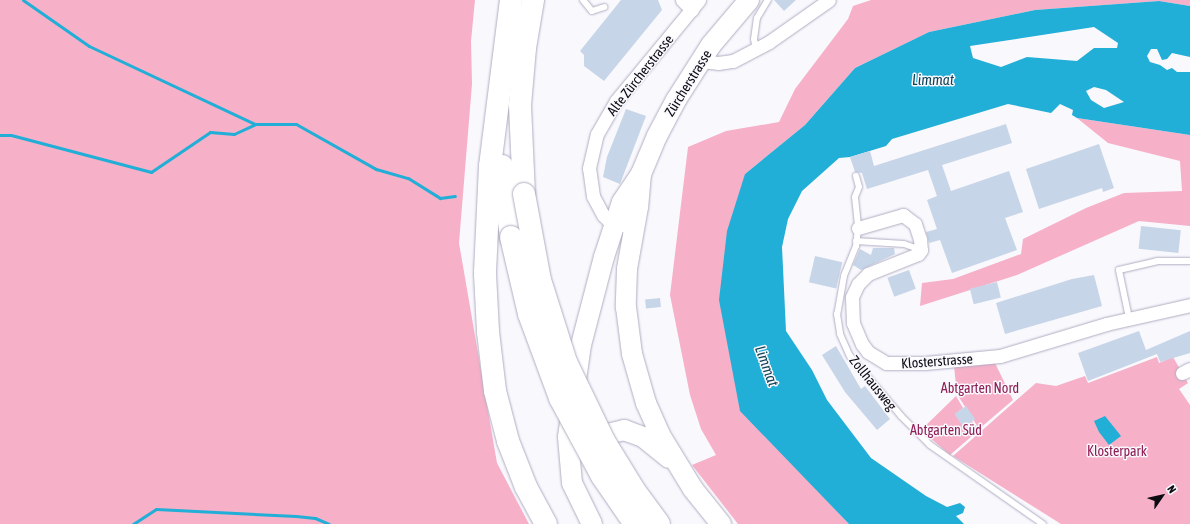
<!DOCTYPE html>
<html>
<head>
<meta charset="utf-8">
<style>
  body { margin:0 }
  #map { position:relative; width:1190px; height:524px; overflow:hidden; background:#f9f8fd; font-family:"Asap Condensed",sans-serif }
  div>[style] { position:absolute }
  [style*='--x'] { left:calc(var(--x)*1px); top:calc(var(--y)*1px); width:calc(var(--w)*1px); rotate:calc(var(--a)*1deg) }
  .green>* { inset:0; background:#f6b0c8 }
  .water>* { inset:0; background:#21aed7 }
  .stream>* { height:3px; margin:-1.5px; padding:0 1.5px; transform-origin:1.5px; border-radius:1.5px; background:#21aed7 }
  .building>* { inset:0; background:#c7d5e8; transform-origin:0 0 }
  .roads { filter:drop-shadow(0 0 1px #afadc2) drop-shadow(0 0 1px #afadc2) }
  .lane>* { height:6px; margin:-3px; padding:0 3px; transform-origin:3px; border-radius:3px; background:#fff }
  .street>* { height:13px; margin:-6.5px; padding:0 6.5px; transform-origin:6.5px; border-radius:6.5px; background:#fff }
  .primary>* { height:20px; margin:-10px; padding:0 10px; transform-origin:10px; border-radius:10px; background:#fff }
  .highway>* { height:22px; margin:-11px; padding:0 11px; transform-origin:11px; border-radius:11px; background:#fff }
  .bridges { filter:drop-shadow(0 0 1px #afadc2) drop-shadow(0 0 1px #afadc2) }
  .highway-bridge>* { height:22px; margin:-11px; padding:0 11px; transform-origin:11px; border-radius:11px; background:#fff }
  span { translate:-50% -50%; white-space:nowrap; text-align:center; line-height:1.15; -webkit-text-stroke:3px #f9f8fd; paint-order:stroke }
  .street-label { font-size:14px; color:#0c0b12 }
  .park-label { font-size:14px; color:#8e1d54 }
  .water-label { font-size:15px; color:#0d4456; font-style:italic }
  .north { position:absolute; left:1142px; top:476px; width:40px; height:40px; -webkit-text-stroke:3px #f9f8fd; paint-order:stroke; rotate:56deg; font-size:11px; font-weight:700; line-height:16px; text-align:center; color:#0c0b12 }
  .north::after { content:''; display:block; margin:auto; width:14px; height:18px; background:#0c0b12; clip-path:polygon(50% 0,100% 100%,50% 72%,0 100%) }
</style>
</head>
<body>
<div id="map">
  <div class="green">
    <div style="clip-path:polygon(0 0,475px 0,471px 41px,472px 84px,459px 243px,497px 463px,529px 524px,0 524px)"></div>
    <div style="clip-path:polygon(871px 0,1190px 0,1190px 6px,1159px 1px,1035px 10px,929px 32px,855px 68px,805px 125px,745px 174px,804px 476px,849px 524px,738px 524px,692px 465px,716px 455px,701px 429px,690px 395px,670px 295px,688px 147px,726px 131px,779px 122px,795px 89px,848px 19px,853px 6px)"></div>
    <div style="clip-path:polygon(1077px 118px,1190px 135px,1190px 226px,1139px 221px,1017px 275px,920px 306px,922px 283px,953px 279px,1021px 254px,1023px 239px,1086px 208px,1124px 193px,1182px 191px,1180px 161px,1108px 143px)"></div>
    <div style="clip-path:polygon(1157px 357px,1159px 363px,1173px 357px,1188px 383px,1179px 389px,1190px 405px,1190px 524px,1061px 524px,953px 456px,1036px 383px,1056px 386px,1085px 376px,1088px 383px)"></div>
    <div style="clip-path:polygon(994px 361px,1013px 400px,979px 429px,957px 394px,954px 366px)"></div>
    <div style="clip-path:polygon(956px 396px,963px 408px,955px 414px,963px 426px,972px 421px,979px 430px,950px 455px,921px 430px)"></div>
  </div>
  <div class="water">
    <div style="clip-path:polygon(evenodd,1159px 1px,1190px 6px,1190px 57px,1172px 53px,1167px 59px,1162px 60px,1157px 49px,1151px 49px,1147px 56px,1150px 62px,1160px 65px,1167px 70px,1172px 68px,1177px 72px,1190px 72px,1190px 135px,1077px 118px,1072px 115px,1073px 110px,1060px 104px,1051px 113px,1008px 104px,892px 139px,886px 146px,850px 157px,839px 158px,802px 191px,788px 219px,782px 247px,786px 331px,812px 370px,827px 400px,871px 458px,926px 496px,947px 507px,960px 503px,965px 507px,963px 513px,956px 516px,964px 524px,849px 524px,740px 411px,719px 300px,727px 231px,745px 174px,805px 125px,855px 68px,929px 32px,1035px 10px,1159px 1px,1094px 27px,1118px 43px,1117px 48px,1094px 48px,1077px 61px,1027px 57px,1001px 67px,973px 58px,970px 46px,1094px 27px,1159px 1px,1094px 87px,1106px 90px,1124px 102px,1104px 108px,1091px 100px,1086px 91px,1094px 87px)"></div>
    <div style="clip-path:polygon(1105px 416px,1121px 436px,1109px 445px,1099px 432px,1094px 421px)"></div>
  </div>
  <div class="stream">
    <div style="--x:23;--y:0;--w:80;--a:34.9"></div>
    <div style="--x:89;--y:46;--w:183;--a:25.2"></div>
    <div style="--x:255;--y:124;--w:41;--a:0"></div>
    <div style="--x:296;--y:124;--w:92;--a:29.4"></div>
    <div style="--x:376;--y:169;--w:33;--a:16"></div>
    <div style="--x:408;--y:178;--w:38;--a:32"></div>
    <div style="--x:440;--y:198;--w:15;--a:-8"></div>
    <div style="--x:0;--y:135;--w:11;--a:0"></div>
    <div style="--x:11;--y:135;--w:145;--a:14.8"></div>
    <div style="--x:151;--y:172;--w:71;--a:-34.1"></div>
    <div style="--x:210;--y:132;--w:24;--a:5"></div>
    <div style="--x:234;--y:134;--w:23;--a:-25"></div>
    <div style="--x:133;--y:524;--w:27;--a:-33"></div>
    <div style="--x:156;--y:509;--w:140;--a:2.9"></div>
    <div style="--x:296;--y:516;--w:19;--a:6"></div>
    <div style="--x:315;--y:518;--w:15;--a:23"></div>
  </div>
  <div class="building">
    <div style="clip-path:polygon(621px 0,658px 0,662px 10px,604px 81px,584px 66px,584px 55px,580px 51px)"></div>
    <div style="clip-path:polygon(774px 0,796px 0,784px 11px)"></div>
    <div style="clip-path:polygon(626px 109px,646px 116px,620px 184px,603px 177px,607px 157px)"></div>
    <div style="clip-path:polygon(1006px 124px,1012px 143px,942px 165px,951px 191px,1009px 171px,1023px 212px,1005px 218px,1017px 250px,952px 273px,940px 240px,929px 243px,926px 232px,937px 229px,927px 200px,937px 196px,928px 170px,867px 189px,862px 173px,855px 172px,850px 157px,870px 151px,874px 166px)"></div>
    <div style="clip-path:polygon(1099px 144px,1114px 188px,1103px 192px,1102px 188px,1039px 209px,1026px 169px)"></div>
    <div style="left:1141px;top:226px;width:40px;height:23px;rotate:6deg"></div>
    <div style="clip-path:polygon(873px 248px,894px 248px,895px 254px,861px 270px,853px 265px,860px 249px,871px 255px)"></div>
    <div style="left:815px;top:256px;width:28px;height:27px;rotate:13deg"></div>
    <div style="left:909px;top:270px;width:20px;height:23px;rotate:70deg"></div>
    <div style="clip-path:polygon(1094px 275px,1102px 306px,1005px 334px,996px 303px,1072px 279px)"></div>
    <div style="left:997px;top:282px;width:16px;height:28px;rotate:76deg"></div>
    <div style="left:660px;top:298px;width:9px;height:15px;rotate:84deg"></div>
    <div style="clip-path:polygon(1139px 331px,1146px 350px,1190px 331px,1190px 353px,1160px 362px,1157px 354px,1088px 381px,1078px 353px)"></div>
    <div style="clip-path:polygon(836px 346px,861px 389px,865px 386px,890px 419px,877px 430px,845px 392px,822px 355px)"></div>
    <div style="left:966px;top:406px;width:16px;height:14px;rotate:55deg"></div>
  </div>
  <div class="roads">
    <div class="lane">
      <div style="--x:583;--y:0;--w:14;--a:51"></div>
      <div style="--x:592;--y:11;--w:13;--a:-18"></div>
      <div style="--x:756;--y:50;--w:11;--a:-100"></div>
      <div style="--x:754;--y:39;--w:21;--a:-82"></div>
      <div style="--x:757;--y:18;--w:21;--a:-59"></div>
      <div style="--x:856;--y:176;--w:11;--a:75"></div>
      <div style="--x:859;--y:187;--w:11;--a:112"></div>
      <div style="--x:855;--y:197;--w:31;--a:84"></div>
      <div style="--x:858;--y:228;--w:18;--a:96"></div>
      <div style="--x:856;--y:246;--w:32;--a:112"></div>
      <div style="--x:844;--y:276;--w:39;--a:100"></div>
      <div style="--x:837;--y:314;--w:20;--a:81"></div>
      <div style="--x:840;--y:334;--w:24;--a:66"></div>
      <div style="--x:850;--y:356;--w:79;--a:49.6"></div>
      <div style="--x:901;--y:416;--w:41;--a:45"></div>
      <div style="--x:930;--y:445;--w:138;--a:35"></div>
      <div style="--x:856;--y:241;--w:48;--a:3.6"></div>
      <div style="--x:904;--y:244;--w:18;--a:19"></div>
      <div style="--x:1129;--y:318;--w:49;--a:-101.8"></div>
      <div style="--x:1119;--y:270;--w:39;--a:-13"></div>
      <div style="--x:1157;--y:261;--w:33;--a:0"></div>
    </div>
    <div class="street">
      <div style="--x:682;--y:0;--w:14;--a:45"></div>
      <div style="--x:700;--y:61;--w:18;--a:6"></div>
      <div style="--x:718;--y:63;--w:15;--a:-8"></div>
      <div style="--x:733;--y:61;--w:41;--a:-27.8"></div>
      <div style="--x:769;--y:42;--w:73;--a:-35"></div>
      <div style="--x:622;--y:225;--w:14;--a:-163"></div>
      <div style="--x:609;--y:221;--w:8;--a:-135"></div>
      <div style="--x:603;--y:215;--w:21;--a:-118"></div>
      <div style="--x:593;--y:196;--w:28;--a:-98"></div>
      <div style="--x:589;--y:168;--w:35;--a:-77"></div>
      <div style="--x:597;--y:134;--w:38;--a:-60"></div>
      <div style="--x:616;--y:101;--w:131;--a:-50.6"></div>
      <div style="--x:858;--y:228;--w:47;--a:-16.1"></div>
      <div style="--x:903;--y:215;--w:15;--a:37"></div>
      <div style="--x:915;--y:224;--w:16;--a:72"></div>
      <div style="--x:920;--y:239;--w:11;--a:85"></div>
      <div style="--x:921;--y:250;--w:5;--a:127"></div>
      <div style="--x:918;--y:254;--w:54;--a:158.2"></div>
      <div style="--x:868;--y:274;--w:14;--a:135"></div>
      <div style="--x:858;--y:284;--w:14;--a:115"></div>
      <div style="--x:852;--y:297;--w:26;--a:88"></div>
      <div style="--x:853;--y:323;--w:23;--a:67"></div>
      <div style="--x:862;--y:344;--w:10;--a:53"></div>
      <div style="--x:868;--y:352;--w:21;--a:31"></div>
      <div style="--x:886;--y:363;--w:39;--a:0"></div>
      <div style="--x:925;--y:363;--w:75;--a:-5.3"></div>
      <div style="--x:1000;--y:356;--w:111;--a:-16.8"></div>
      <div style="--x:1106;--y:324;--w:86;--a:-12.7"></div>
      <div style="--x:1182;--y:373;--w:9;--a:-27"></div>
    </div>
    <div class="primary">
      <div style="--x:641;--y:174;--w:33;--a:95"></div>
      <div style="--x:638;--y:207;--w:63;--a:100.1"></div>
      <div style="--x:627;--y:269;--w:38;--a:92"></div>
      <div style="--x:626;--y:307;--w:47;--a:82.7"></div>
      <div style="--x:632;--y:354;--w:51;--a:74.1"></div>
      <div style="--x:646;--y:403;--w:35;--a:66"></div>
      <div style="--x:660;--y:435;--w:63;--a:58.6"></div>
      <div style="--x:693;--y:489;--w:45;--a:51.3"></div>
      <div style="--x:590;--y:448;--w:18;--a:-45"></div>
      <div style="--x:603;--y:435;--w:22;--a:-13"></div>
      <div style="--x:624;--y:430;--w:20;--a:20"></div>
      <div style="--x:643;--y:437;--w:33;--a:39"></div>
      <div style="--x:592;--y:524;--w:46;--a:-116"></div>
      <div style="--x:572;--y:483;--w:46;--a:-95"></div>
      <div style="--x:568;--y:437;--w:93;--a:-82"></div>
      <div style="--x:581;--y:345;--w:91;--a:-75.4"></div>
      <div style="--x:604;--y:257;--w:58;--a:-71.9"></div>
      <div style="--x:622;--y:202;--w:34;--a:-56"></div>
      <div style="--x:641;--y:174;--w:41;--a:-67.2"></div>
      <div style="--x:657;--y:136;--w:41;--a:-62.2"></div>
      <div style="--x:676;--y:100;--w:65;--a:-57.5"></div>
      <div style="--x:711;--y:45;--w:59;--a:-49.8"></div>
    </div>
    <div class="highway">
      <div style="--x:511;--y:0;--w:167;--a:97.2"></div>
      <div style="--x:490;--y:166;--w:108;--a:92.7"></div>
      <div style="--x:485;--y:274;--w:58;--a:87"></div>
      <div style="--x:488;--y:332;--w:59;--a:83.2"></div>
      <div style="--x:495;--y:391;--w:52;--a:75.4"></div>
      <div style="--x:508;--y:441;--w:49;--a:68.6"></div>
      <div style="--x:526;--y:487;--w:42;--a:61.6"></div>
      <div style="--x:502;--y:166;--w:72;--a:82.8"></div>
      <div style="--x:524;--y:194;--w:89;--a:-92.6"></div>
      <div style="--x:520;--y:105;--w:57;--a:-85"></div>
      <div style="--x:525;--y:48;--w:49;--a:-80.5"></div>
    </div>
  </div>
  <div class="bridges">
    <div class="highway-bridge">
      <div style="--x:524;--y:194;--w:87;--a:79.5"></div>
      <div style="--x:540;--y:280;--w:86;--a:72.4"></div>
      <div style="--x:566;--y:362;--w:88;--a:64.3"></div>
      <div style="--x:604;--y:441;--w:57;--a:58.5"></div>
      <div style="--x:634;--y:490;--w:42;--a:53.7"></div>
      <div style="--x:511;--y:237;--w:79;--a:76.8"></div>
      <div style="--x:529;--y:314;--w:90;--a:69.7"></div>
      <div style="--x:560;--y:398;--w:89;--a:61.7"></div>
      <div style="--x:602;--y:476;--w:58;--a:55.5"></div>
    </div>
  </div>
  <div class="street-label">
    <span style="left:640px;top:75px;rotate:-52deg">Alte Zürcherstrasse</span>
    <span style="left:688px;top:83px;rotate:-58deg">Zürcherstrasse</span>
    <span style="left:937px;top:361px;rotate:-4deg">Klosterstrasse</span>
    <span style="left:873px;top:383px;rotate:51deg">Zollhausweg</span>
  </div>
  <div class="park-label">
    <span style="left:980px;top:388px">Abtgarten Nord</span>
    <span style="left:946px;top:430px">Abtgarten Süd</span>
    <span style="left:1117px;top:451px">Klosterpark</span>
  </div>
  <div class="water-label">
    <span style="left:933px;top:80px">Limmat</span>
    <span style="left:767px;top:366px;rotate:70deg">Limmat</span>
  </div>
  <div class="north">N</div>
</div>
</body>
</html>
